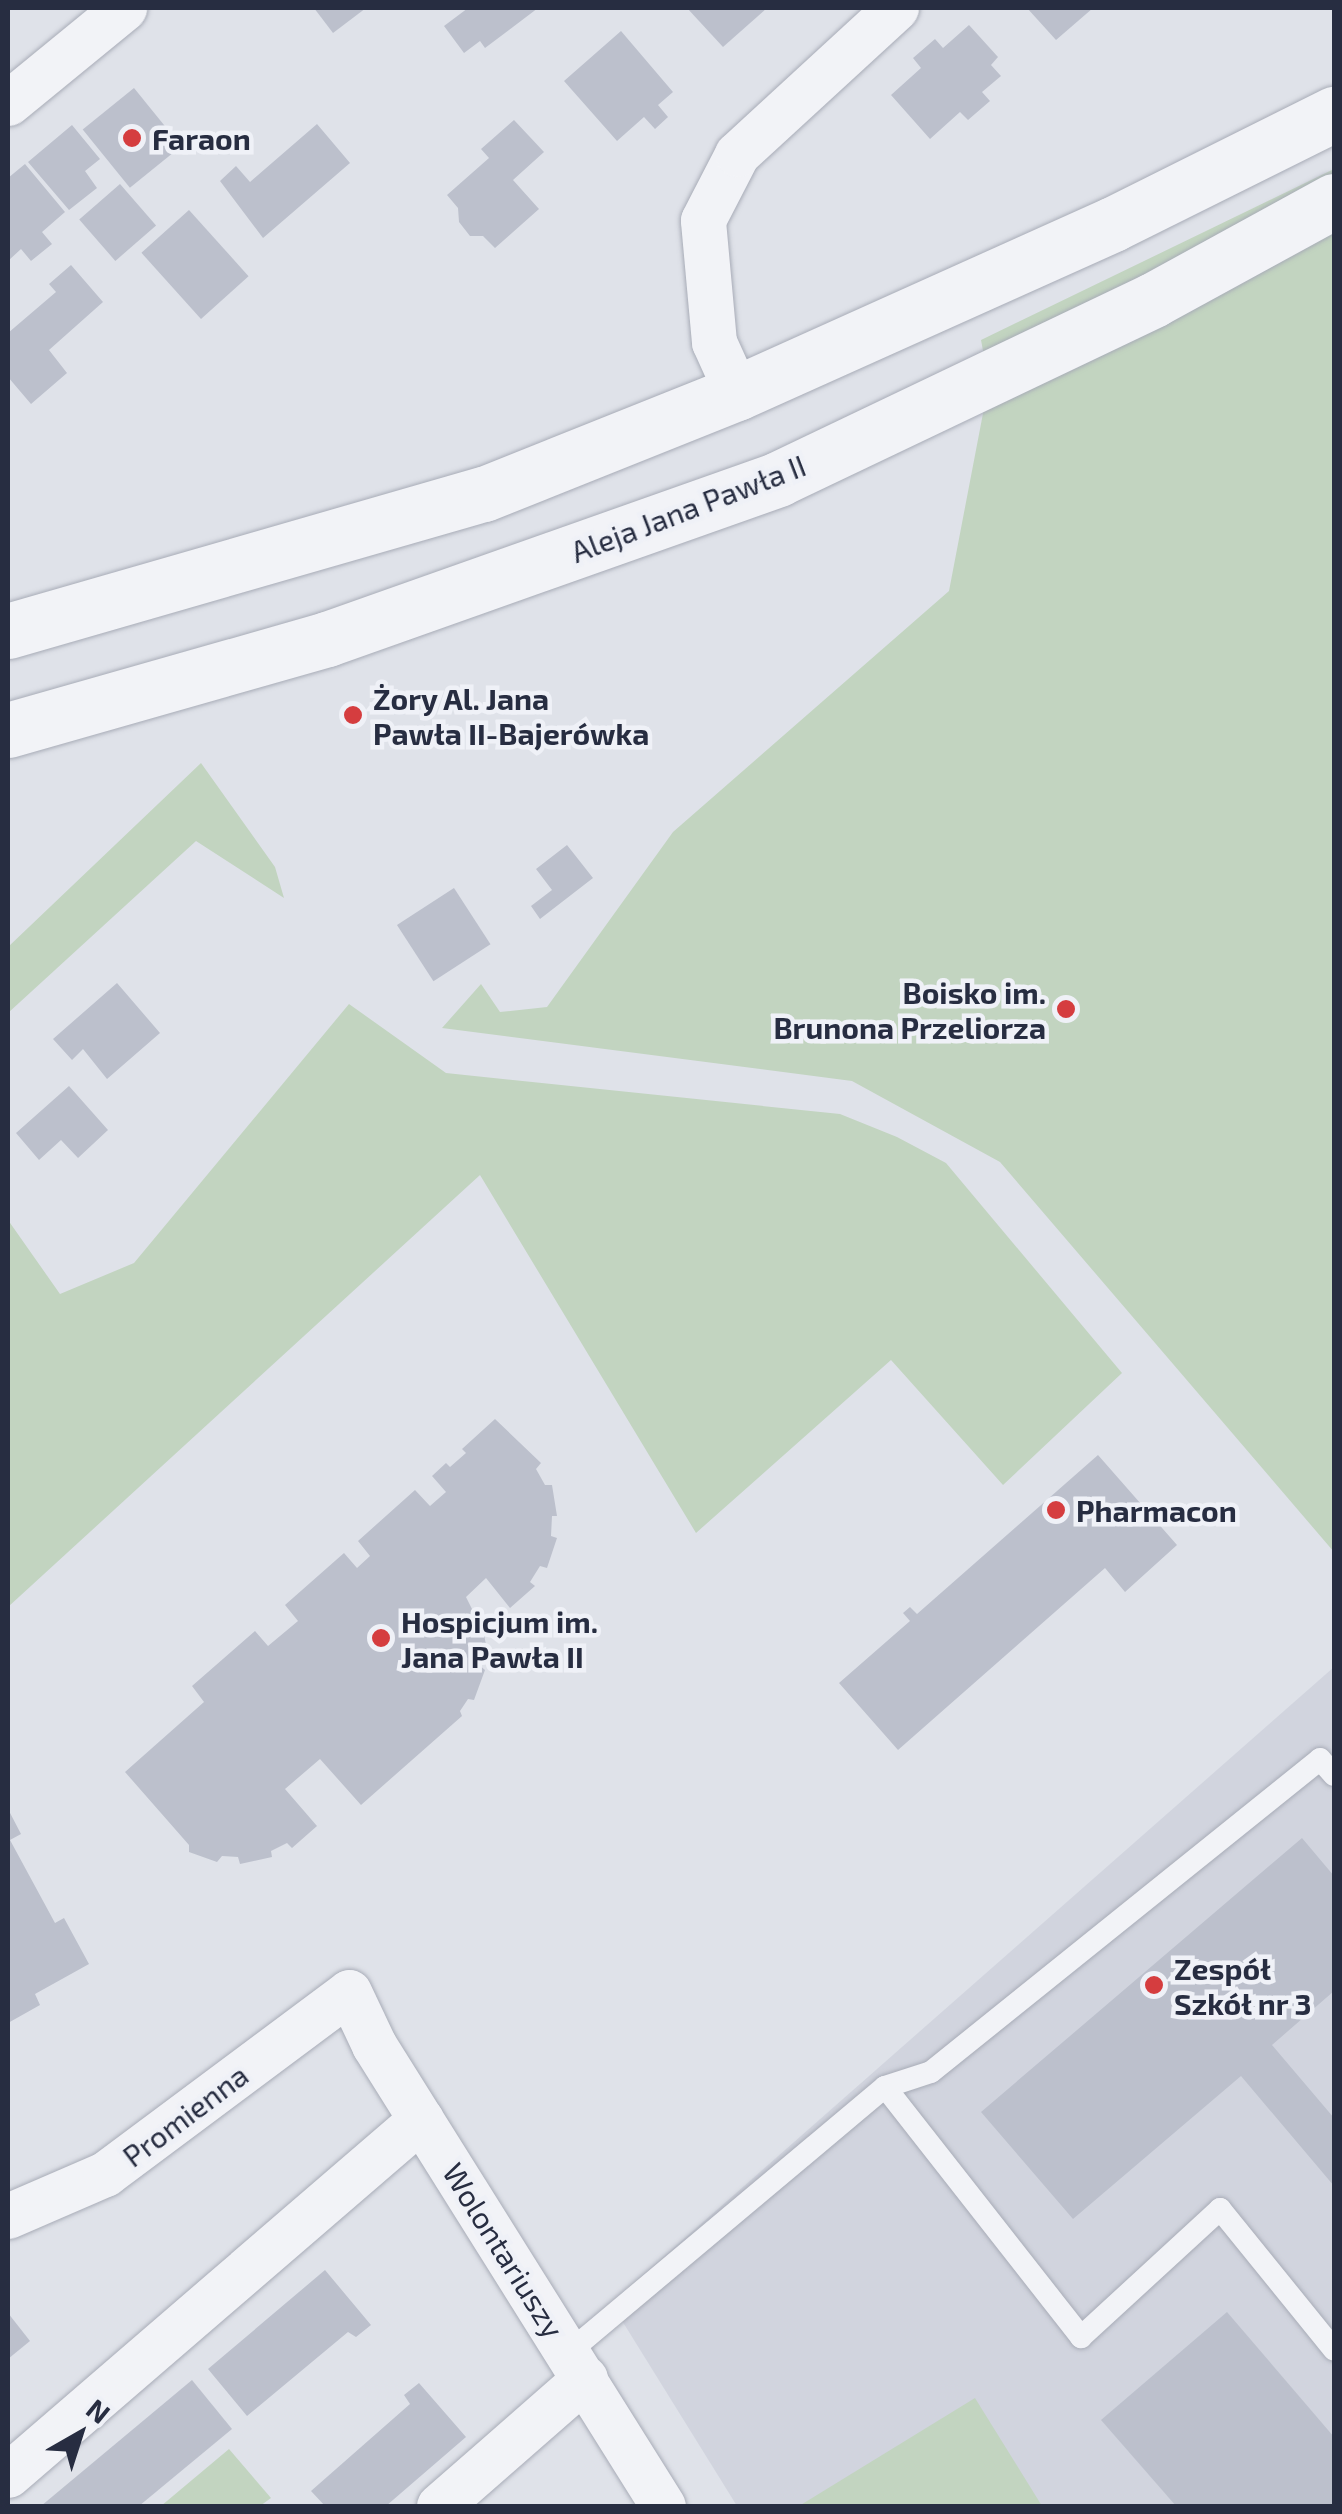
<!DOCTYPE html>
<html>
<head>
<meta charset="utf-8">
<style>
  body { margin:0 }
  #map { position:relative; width:1342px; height:2514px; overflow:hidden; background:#dfe2e9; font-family:"Exo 2",sans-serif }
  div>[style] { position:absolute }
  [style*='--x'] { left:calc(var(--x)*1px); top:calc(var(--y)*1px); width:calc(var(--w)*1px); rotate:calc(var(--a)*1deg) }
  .built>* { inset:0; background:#d1d4de }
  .green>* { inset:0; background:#c2d4c0 }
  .building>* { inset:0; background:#bcc0cc; transform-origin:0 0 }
  .roads { filter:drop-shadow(0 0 2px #a8acb7) drop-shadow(0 0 2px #a8acb7) }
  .service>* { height:22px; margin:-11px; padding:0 11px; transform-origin:11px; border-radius:11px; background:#f2f3f7 }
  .minor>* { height:45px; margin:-22.5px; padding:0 22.5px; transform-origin:22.5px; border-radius:22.5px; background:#f2f3f7 }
  .tertiary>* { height:55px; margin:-27.5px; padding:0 27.5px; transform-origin:27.5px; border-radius:27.5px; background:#f2f3f7 }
  .dots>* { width:28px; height:28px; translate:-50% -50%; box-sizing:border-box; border:5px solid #eff1f7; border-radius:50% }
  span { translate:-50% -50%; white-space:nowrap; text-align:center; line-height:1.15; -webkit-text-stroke:9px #eff1f7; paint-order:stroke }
  .poi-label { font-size:30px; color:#272d41; font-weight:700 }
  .left { translate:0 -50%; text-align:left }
  .right { translate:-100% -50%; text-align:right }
  .street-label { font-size:30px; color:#272d41 }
  .frame { position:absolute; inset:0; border:10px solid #272d41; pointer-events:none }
  .north { position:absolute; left:30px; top:2384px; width:100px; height:100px; -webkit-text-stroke:8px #eff1f7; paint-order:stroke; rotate:39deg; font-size:28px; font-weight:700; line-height:40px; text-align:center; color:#272d41 }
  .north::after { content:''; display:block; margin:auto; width:35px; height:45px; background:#272d41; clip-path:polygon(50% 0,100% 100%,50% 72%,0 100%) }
</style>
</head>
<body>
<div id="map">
  <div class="built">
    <div style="clip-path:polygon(1334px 1667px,1334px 2506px,737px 2506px,611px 2303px)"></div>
  </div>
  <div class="green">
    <div style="clip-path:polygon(1334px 169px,1334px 1552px,1000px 1162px,852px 1081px,442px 1028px,481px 984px,500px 1012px,547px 1007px,673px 832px,949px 591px,989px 382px,981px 340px)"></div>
    <div style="clip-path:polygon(201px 763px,275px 867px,284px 898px,196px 841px,8px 1013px,8px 947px)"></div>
    <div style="clip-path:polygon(349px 1004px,446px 1073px,840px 1114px,897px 1137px,946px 1163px,1122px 1373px,1003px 1485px,891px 1360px,696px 1533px,480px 1175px,8px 1607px,8px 1220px,60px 1294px,134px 1263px)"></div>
    <div style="clip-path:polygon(975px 2398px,1042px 2506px,799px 2506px)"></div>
    <div style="clip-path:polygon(229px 2449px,271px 2498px,260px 2506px,161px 2506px)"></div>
  </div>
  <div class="building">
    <div style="clip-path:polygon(314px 8px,366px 8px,333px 33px)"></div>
    <div style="clip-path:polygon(468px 8px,538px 8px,485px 48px,480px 41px,464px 53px,444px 26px)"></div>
    <div style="clip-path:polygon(687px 8px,767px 8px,723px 47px)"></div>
    <div style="clip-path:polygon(1027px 8px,1093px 8px,1056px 40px)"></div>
    <div style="clip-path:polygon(969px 25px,998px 57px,991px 65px,1001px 76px,982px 92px,990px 101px,968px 120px,960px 112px,930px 139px,891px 95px,921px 68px,913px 58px,935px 39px,943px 48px)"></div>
    <div style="clip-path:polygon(621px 31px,673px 92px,658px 105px,668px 117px,655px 129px,644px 117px,617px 141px,564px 81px)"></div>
    <div style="left:134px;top:88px;width:75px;height:66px;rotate:51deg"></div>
    <div style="clip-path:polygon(514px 120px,544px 152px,513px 180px,539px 209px,495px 248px,483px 236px,470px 236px,459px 222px,458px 208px,447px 195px,489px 158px,481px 149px)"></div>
    <div style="clip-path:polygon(317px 124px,350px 163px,263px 238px,220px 181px,236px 166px,250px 182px)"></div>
    <div style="clip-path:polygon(72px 125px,100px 159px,85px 171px,97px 188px,69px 210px,28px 162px)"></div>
    <div style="clip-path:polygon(25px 164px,65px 212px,42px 232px,52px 244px,31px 261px,21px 249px,8px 261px,8px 178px)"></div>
    <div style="left:120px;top:184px;width:55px;height:54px;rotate:49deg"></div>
    <div style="left:189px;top:210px;width:89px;height:64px;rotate:48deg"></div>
    <div style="clip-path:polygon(71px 265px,103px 302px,49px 350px,67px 373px,31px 404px,8px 377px,8px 333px,56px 292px,49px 284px)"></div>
    <div style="clip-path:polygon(567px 845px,593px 878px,540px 919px,531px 906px,552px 890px,536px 869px)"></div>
    <div style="left:454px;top:888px;width:67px;height:68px;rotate:57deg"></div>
    <div style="clip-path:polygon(117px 983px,160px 1033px,107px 1079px,83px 1049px,72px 1060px,53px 1039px)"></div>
    <div style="clip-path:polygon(69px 1086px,108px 1130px,78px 1158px,61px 1140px,39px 1160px,16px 1133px)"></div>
    <div style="clip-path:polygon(495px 1419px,541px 1463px,536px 1469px,545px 1485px,552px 1485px,557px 1516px,552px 1516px,551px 1536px,557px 1538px,547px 1568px,540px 1566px,530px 1582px,535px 1586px,510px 1608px,486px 1578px,466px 1597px,474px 1613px,480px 1612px,486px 1645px,479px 1648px,479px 1665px,485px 1670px,474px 1700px,468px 1699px,460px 1711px,462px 1716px,361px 1805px,320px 1759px,285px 1789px,317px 1826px,292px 1848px,287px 1843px,271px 1851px,272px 1857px,240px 1864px,238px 1857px,222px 1856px,217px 1862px,189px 1852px,189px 1845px,125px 1772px,204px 1702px,192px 1686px,255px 1631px,268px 1646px,298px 1621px,285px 1605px,344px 1553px,357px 1568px,370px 1556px,358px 1541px,415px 1490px,430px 1506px,446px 1492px,432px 1476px,446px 1463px,450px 1467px,466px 1453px,462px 1449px)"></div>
    <div style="clip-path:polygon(1098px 1455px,1177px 1545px,1125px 1592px,1105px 1568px,898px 1750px,839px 1683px,910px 1621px,903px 1613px,910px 1607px,917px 1614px)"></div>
    <div style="clip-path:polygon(8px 1809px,21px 1834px,10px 1840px,55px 1923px,64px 1918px,89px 1964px,35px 1994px,40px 2005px,8px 2023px)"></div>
    <div style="clip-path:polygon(1302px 1838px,1334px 1876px,1334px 1991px,1272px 2045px,1334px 2118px,1334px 2186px,1241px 2076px,1073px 2219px,981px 2112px)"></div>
    <div style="clip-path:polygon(325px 2270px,371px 2325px,356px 2337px,348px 2332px,247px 2416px,208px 2369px)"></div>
    <div style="clip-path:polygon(1227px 2312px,1334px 2437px,1334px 2506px,1176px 2506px,1101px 2420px)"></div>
    <div style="clip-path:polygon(8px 2313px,30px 2341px,8px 2359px)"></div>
    <div style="clip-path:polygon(192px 2380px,232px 2429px,139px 2506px,41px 2506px)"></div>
    <div style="clip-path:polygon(419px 2383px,466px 2437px,386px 2506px,325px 2506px,311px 2491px,410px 2404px,404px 2395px)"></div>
  </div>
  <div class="roads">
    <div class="service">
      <div style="--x:885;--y:2087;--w:318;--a:51.9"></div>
      <div style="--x:1081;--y:2337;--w:189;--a:-42.6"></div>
      <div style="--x:1220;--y:2209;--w:181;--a:51"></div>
      <div style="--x:569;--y:2352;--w:412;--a:-40"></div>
      <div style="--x:885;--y:2087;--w:48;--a:-18.1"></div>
      <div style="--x:931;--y:2072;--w:499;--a:-38.8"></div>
      <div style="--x:1320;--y:1759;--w:21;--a:49"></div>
    </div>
    <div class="minor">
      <div style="--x:8;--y:103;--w:150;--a:-39.3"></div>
      <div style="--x:737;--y:393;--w:56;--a:-114.3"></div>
      <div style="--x:714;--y:342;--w:122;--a:-95.2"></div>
      <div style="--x:703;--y:220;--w:74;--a:-62.7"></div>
      <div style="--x:737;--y:154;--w:216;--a:-42.6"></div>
      <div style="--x:8;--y:2216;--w:106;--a:-23.4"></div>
      <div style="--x:105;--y:2174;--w:304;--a:-36.7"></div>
      <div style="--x:349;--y:1992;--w:59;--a:64.7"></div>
      <div style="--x:374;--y:2045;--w:544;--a:57.92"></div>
      <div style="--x:8;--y:2475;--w:545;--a:-40.76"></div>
      <div style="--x:439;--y:2506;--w:194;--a:-41.2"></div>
    </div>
    <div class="tertiary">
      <div style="--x:8;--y:631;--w:495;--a:-16.1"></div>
      <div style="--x:484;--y:494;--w:272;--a:-21.8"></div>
      <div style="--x:737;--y:393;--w:412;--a:-24.2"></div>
      <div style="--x:1113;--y:224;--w:247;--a:-26.5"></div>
      <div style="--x:8;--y:730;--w:332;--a:-15.9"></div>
      <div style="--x:327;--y:639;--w:479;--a:-19.5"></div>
      <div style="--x:778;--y:479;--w:416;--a:-25.5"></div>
      <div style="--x:1153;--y:300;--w:206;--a:-28.7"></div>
    </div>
  </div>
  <div class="dots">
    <div style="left:132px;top:138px;background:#d53d3f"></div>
    <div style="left:353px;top:715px;background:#d53d3f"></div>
    <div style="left:1066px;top:1009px;background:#d53d3f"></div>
    <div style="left:1056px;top:1510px;background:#d53d3f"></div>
    <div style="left:381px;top:1638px;background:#d53d3f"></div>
    <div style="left:1154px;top:1985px;background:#d53d3f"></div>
  </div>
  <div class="poi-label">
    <span class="left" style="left:152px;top:138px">Faraon</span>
    <span class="left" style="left:373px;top:715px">Żory Al. Jana<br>Pawła II-Bajerówka</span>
    <span class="right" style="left:1046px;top:1009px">Boisko im.<br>Brunona Przeliorza</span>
    <span class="left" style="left:1076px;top:1510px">Pharmacon</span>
    <span class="left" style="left:401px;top:1638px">Hospicjum im.<br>Jana Pawła II</span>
    <span class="left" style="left:1174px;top:1985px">Zespół<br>Szkół nr 3</span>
  </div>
  <div class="street-label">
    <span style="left:688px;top:508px;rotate:-21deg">Aleja Jana Pawła II</span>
    <span style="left:185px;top:2115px;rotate:-37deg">Promienna</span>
    <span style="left:504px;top:2250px;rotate:58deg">Wolontariuszy</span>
  </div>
  <div class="frame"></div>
  <div class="north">N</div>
</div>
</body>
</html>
